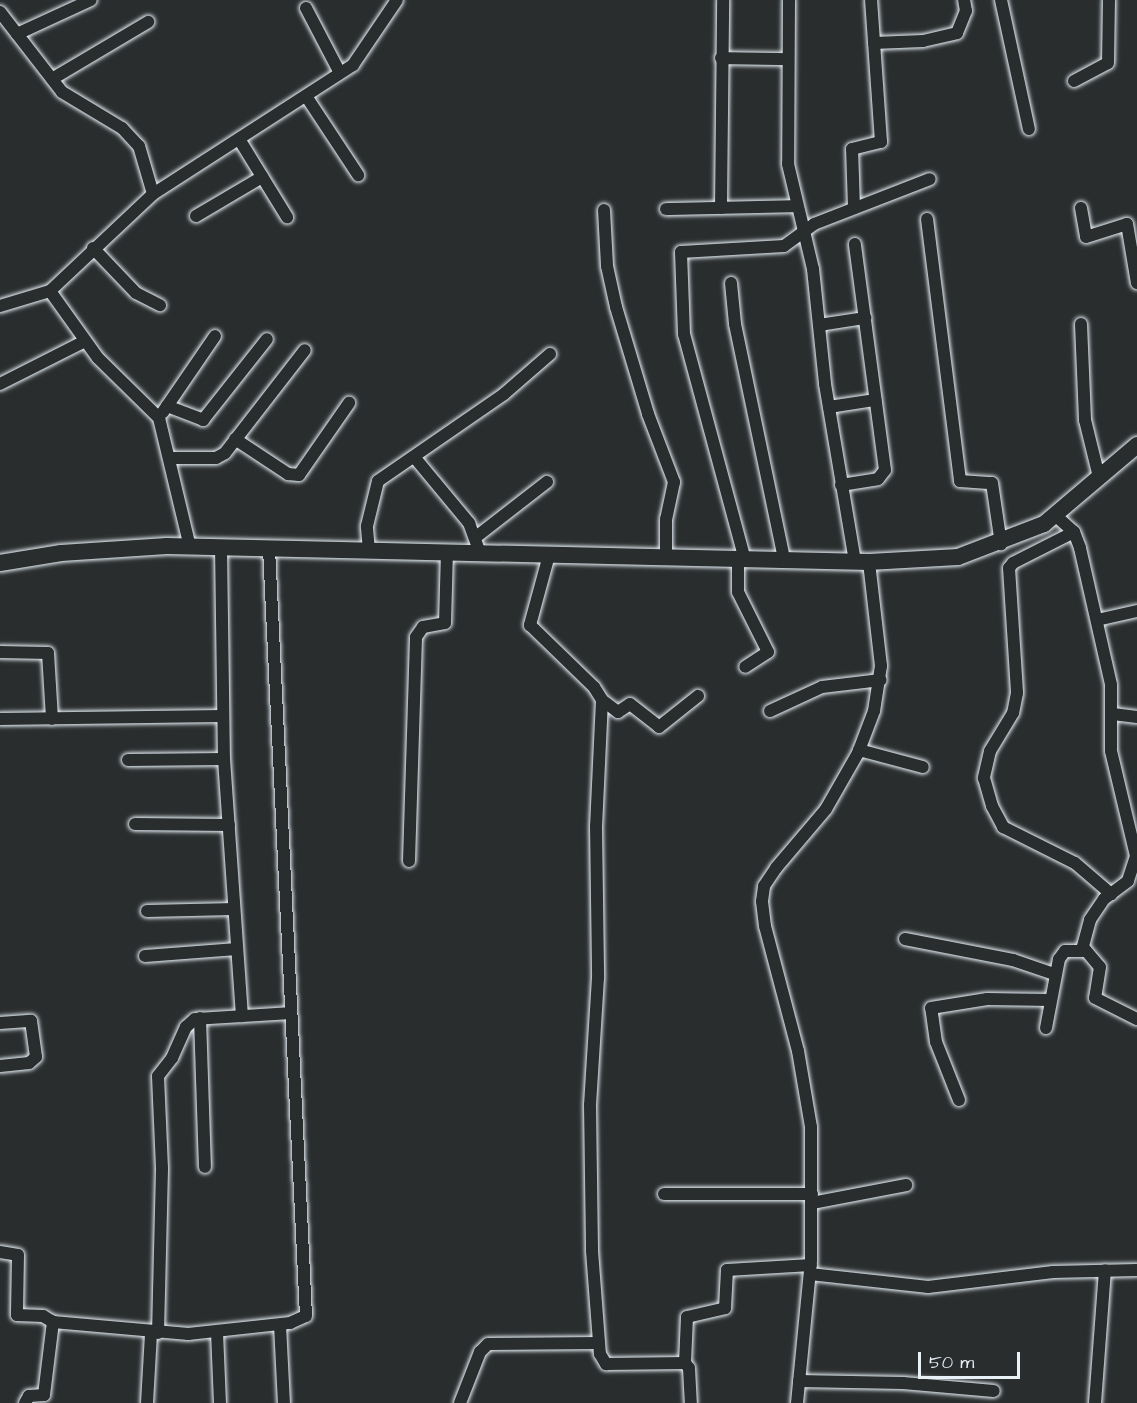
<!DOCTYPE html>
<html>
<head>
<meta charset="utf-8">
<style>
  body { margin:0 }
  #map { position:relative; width:1137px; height:1403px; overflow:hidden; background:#2a2d2e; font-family:"Architects Daughter",sans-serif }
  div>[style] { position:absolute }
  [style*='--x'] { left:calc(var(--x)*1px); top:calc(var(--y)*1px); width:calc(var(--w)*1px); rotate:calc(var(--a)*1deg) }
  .roads { filter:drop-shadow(0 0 2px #e8f1f8) drop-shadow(0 0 2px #e8f1f8) }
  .minor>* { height:12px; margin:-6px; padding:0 6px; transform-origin:6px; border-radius:6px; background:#2a2d2e }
  .tertiary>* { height:16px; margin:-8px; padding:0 8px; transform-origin:8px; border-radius:8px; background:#2a2d2e }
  span { translate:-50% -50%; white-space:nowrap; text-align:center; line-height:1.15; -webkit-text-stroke:6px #2a2d2e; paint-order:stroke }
  .scale { position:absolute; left:918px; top:1352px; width:102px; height:27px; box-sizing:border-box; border:3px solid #e8f1f8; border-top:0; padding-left:8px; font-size:18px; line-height:21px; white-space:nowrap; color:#e8f1f8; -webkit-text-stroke:4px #2a2d2e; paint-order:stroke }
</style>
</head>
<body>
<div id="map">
  <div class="roads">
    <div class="minor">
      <div style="--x:789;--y:0;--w:164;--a:90.3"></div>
      <div style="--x:788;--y:164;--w:108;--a:76.6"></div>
      <div style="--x:813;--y:269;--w:116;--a:84"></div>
      <div style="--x:825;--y:384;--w:181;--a:80.4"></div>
      <div style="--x:1001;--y:0;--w:132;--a:77.8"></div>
      <div style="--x:306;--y:8;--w:73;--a:62.4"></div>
      <div style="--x:0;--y:12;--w:101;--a:52.2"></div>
      <div style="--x:62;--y:92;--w:70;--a:31"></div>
      <div style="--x:122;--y:128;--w:25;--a:47"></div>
      <div style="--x:139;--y:146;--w:50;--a:73.7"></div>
      <div style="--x:17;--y:34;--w:81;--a:-24.7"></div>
      <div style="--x:874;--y:43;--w:49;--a:-2.3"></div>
      <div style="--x:923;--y:41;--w:35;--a:-13"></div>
      <div style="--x:957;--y:33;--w:24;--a:-68"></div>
      <div style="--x:966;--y:11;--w:11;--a:-100"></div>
      <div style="--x:721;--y:58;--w:66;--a:0.9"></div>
      <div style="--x:52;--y:79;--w:112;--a:-30.7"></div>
      <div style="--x:1074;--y:81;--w:38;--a:-28"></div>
      <div style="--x:1108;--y:63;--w:63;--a:-89.1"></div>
      <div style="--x:306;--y:96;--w:95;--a:56.6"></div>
      <div style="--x:239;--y:139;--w:92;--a:58.4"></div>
      <div style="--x:721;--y:208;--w:208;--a:-89.4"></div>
      <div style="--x:854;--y:208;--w:59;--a:-91.9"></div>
      <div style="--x:852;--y:149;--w:30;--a:-14"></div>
      <div style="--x:881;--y:142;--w:142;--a:-94"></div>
      <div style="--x:1081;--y:208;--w:29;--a:80"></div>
      <div style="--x:1086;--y:237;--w:43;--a:-17.6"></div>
      <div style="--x:1127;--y:224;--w:60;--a:80.4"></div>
      <div style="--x:666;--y:209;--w:130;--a:-1.3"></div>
      <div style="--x:604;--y:210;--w:56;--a:86.9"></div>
      <div style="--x:607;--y:266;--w:42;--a:77.6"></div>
      <div style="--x:616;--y:307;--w:112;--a:73.3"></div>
      <div style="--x:648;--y:414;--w:73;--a:69.1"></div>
      <div style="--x:674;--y:482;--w:38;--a:102"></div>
      <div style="--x:666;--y:519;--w:39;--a:90"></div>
      <div style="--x:196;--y:216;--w:77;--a:-30.6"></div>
      <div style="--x:927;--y:219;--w:264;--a:82.8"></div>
      <div style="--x:960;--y:481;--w:32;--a:4"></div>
      <div style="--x:992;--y:483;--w:62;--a:81.6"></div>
      <div style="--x:93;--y:248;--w:62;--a:46.3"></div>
      <div style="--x:136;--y:293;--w:27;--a:27"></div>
      <div style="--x:731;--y:283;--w:41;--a:84.4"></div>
      <div style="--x:735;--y:324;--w:240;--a:78.2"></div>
      <div style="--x:50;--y:291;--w:141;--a:-43.3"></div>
      <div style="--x:153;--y:194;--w:238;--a:-32.8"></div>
      <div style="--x:353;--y:65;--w:78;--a:-55.9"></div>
      <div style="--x:0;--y:306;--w:52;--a:-16.7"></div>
      <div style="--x:50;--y:291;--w:82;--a:54.4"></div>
      <div style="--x:98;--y:358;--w:86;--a:44.5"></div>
      <div style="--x:159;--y:418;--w:133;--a:76.5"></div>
      <div style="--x:1081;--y:324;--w:96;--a:87.6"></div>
      <div style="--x:1085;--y:420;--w:59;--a:76.2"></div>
      <div style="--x:819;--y:325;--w:47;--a:-8.7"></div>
      <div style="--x:0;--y:384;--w:95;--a:-26.8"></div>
      <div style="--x:167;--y:406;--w:39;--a:21"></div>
      <div style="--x:203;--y:420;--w:103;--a:-51.7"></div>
      <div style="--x:829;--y:407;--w:47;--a:-8.7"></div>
      <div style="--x:163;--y:412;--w:92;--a:-55.6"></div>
      <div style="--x:235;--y:439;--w:64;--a:33.4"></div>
      <div style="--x:288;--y:474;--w:11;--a:5"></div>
      <div style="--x:299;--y:475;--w:88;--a:-55.2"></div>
      <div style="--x:171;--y:458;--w:45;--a:0"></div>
      <div style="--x:216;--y:458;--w:10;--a:-29"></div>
      <div style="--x:225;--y:453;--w:130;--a:-52.2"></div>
      <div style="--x:415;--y:458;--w:85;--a:50.3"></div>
      <div style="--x:469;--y:523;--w:32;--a:70"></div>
      <div style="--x:841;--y:485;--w:37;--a:-9"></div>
      <div style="--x:878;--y:479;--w:11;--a:-52"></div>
      <div style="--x:885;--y:470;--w:228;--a:-97.6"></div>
      <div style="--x:1055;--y:515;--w:25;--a:42"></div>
      <div style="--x:1074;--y:532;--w:17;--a:69"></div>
      <div style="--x:1080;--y:548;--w:140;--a:77.2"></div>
      <div style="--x:1111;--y:685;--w:66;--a:90"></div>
      <div style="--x:1111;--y:751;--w:108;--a:76.6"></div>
      <div style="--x:1136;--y:856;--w:26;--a:108"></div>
      <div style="--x:1128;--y:881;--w:30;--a:143"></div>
      <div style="--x:1104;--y:899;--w:25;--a:124"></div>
      <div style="--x:1090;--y:920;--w:28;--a:105"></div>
      <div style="--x:1083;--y:947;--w:26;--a:50"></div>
      <div style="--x:1100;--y:967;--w:31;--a:99"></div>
      <div style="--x:1095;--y:998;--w:47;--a:26.6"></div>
      <div style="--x:1074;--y:532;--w:68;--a:153.1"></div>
      <div style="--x:1013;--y:563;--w:6;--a:129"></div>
      <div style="--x:1009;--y:568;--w:125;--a:86.3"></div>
      <div style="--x:1017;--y:693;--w:20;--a:101"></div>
      <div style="--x:1013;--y:713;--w:44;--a:121.2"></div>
      <div style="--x:990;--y:751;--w:28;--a:103"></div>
      <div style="--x:984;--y:778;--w:29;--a:74"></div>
      <div style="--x:992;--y:806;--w:24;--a:62"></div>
      <div style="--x:1003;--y:827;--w:80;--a:26.6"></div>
      <div style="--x:1075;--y:863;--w:48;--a:40.7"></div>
      <div style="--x:476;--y:537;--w:90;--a:-37.8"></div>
      <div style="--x:221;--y:547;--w:212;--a:89.2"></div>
      <div style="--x:224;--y:759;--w:258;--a:86"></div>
      <div style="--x:369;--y:551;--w:25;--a:-95"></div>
      <div style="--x:367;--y:526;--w:46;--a:-76.3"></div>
      <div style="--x:378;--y:481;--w:153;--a:-34.6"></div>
      <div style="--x:504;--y:394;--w:61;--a:-41"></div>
      <div style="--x:549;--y:555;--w:73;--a:105.2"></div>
      <div style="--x:530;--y:625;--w:89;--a:44.1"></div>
      <div style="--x:594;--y:687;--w:15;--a:58"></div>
      <div style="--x:602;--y:700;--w:126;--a:92.7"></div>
      <div style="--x:596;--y:826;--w:152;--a:89.2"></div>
      <div style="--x:598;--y:978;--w:127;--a:93.6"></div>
      <div style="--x:590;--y:1105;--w:146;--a:89.2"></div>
      <div style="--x:592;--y:1251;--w:103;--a:85.6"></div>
      <div style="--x:600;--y:1354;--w:12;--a:59"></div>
      <div style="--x:606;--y:1364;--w:79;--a:-0.7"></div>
      <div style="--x:685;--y:1363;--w:6;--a:51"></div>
      <div style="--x:689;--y:1368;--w:35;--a:87"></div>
      <div style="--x:738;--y:559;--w:33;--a:90"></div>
      <div style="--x:738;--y:592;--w:67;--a:63.4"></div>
      <div style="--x:768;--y:652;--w:27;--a:147"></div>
      <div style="--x:745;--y:560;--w:234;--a:-105.1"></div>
      <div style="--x:684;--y:334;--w:82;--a:-92.1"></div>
      <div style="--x:681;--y:252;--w:103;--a:-3.3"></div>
      <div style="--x:784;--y:246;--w:37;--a:-36"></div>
      <div style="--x:814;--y:224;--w:124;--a:-21.2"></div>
      <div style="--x:1097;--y:620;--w:41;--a:-12.7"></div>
      <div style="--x:0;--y:652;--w:48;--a:1.2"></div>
      <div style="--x:48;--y:653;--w:66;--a:86.5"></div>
      <div style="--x:602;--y:700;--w:20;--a:37"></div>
      <div style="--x:618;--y:712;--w:14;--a:-34"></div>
      <div style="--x:630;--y:704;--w:37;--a:38"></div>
      <div style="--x:659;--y:727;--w:50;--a:-38.5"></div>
      <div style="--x:770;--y:711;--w:57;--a:-24.8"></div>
      <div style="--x:822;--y:687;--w:59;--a:-6.8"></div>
      <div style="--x:1113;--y:714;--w:24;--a:7"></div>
      <div style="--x:0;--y:719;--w:222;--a:-0.8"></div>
      <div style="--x:859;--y:750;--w:66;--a:14.9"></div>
      <div style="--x:128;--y:760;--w:96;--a:-0.6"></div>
      <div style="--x:135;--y:824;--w:94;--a:0.6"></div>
      <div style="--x:409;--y:861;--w:224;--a:-88.2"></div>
      <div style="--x:416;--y:637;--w:12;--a:-55"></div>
      <div style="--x:423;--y:627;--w:22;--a:-10"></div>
      <div style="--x:445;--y:623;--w:70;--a:-88.4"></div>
      <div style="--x:147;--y:911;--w:87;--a:-1.3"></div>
      <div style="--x:905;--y:939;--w:110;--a:11"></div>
      <div style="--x:1013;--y:960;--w:43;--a:18.9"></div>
      <div style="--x:145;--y:956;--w:92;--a:-4.4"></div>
      <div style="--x:200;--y:1018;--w:149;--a:88.1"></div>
      <div style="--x:0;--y:1023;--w:31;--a:-4"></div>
      <div style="--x:31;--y:1021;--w:36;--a:82"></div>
      <div style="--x:36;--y:1057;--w:9;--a:139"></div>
      <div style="--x:29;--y:1063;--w:29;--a:174"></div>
      <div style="--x:1046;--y:1028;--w:70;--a:-79.3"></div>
      <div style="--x:1059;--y:959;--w:10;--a:-53"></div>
      <div style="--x:1065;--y:951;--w:20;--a:0"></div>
      <div style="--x:959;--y:1100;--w:62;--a:-111.6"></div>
      <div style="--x:936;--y:1042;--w:34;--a:-98"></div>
      <div style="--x:931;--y:1008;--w:57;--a:-9.1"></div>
      <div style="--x:987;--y:999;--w:62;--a:0.9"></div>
      <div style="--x:664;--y:1194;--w:148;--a:0"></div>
      <div style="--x:812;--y:1203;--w:96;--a:-10.8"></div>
      <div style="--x:0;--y:1252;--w:18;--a:9"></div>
      <div style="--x:18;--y:1255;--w:60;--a:91"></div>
      <div style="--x:17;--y:1315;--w:26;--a:2"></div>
      <div style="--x:43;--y:1316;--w:12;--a:31"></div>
      <div style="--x:810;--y:1274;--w:119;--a:6.3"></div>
      <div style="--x:928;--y:1287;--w:126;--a:-6.8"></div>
      <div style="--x:1053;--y:1272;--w:84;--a:-1.4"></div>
      <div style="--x:280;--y:1325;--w:78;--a:87.1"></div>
      <div style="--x:217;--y:1332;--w:71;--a:87.6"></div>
      <div style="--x:158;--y:1333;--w:165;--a:-88.6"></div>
      <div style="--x:162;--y:1168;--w:92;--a:-92.5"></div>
      <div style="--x:158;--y:1076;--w:23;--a:-52"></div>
      <div style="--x:172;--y:1058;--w:34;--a:-66"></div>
      <div style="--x:186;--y:1027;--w:12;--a:-42"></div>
      <div style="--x:195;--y:1019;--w:95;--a:-3.6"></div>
      <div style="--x:685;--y:1363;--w:46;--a:-87.5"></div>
      <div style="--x:687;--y:1317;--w:39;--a:-13"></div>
      <div style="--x:725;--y:1308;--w:38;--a:-87"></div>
      <div style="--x:727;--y:1270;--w:84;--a:-3.4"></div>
      <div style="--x:799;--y:1381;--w:104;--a:1.1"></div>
      <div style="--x:903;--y:1383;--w:91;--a:5"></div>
      <div style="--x:25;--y:1403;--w:8;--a:-60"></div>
      <div style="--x:29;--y:1396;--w:15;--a:-4"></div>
      <div style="--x:44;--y:1395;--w:74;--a:-83"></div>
      <div style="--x:53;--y:1322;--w:136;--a:5.1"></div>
      <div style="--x:188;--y:1334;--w:103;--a:-6.2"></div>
      <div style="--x:290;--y:1323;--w:17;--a:-24"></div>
      <div style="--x:306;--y:1316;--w:769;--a:-92.76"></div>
      <div style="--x:147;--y:1403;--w:70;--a:-86.7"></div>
      <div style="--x:460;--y:1403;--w:55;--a:-68.6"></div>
      <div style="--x:480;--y:1352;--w:11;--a:-45"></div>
      <div style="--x:488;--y:1344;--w:111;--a:-0.5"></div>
      <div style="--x:797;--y:1403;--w:144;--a:-84.4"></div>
      <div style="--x:811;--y:1260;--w:133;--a:-90"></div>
      <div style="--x:811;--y:1127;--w:77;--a:-99.7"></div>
      <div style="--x:798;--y:1051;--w:129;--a:-104.8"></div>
      <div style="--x:765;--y:926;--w:25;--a:-97"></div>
      <div style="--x:762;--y:901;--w:15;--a:-82"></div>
      <div style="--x:764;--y:886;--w:22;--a:-56"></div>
      <div style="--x:776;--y:868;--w:77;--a:-49.7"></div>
      <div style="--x:826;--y:809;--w:64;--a:-60.3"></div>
      <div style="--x:858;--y:753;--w:45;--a:-69.1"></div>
      <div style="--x:874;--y:711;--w:46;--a:-81.2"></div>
      <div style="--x:881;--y:666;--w:105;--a:-96.6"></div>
      <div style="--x:1095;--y:1403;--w:133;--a:-85.7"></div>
    </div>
    <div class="tertiary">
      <div style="--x:0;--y:563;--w:62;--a:-9.3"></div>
      <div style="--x:61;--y:553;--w:106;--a:-3.8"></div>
      <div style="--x:167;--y:546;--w:702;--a:1.31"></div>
      <div style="--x:869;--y:562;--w:89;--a:-3.2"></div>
      <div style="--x:958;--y:557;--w:92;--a:-21"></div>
      <div style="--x:1044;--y:524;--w:122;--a:-40.3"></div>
    </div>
  </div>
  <div class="scale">50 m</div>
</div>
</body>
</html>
